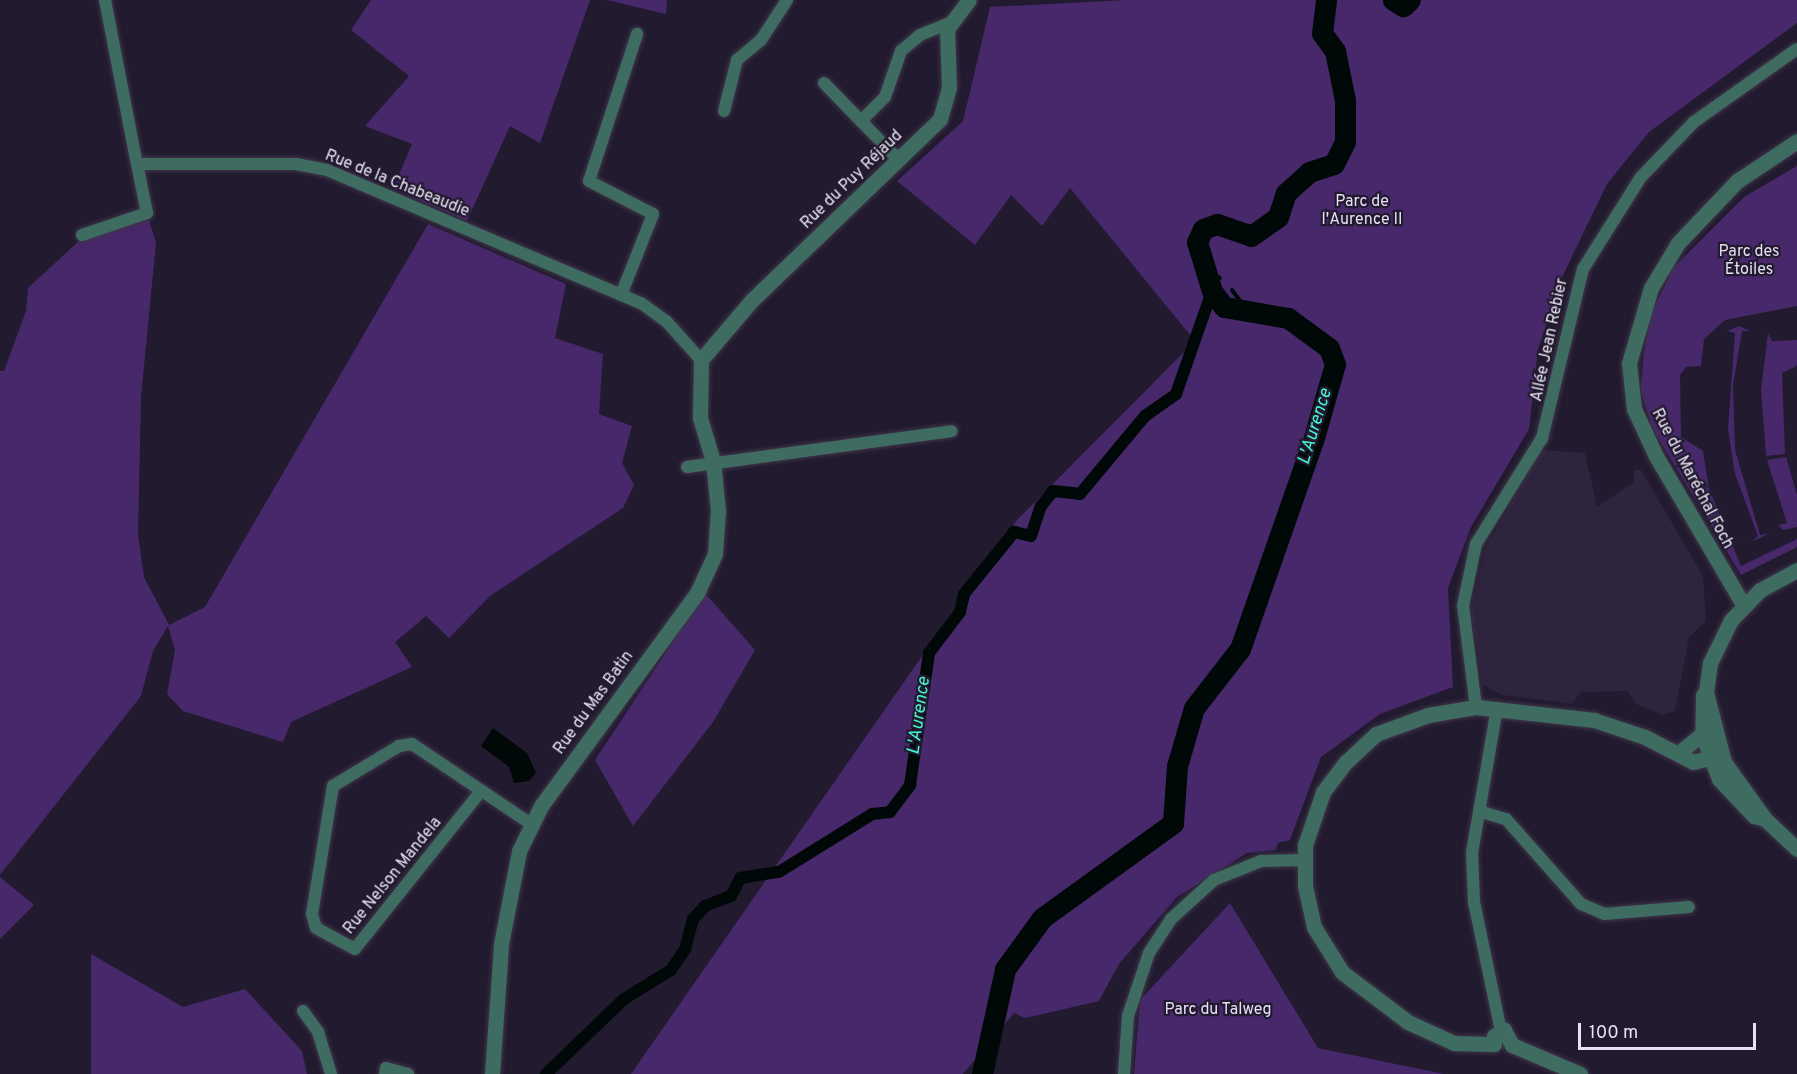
<!DOCTYPE html>
<html>
<head>
<meta charset="utf-8">
<style>
  body { margin:0 }
  #map { position:relative; width:1797px; height:1074px; overflow:hidden; background:#221a2f; font-family:Overpass,sans-serif }
  div>[style] { position:absolute }
  [style*='--x'] { left:calc(var(--x)*1px); top:calc(var(--y)*1px); width:calc(var(--w)*1px); rotate:calc(var(--a)*1deg) }
  .built>* { inset:0; background:#2f243e }
  .green>* { inset:0; background:#47286b }
  .water>* { inset:0; background:#000907 }
  .stream>* { height:4px; margin:-2px; padding:0 2px; transform-origin:2px; border-radius:2px; background:#000907 }
  .canal>* { height:12px; margin:-6px; padding:0 6px; transform-origin:6px; border-radius:6px; background:#000907 }
  .river>* { height:21px; margin:-10.5px; padding:0 10.5px; transform-origin:10.5px; border-radius:10.5px; background:#000907 }
  .roads { filter:drop-shadow(0 0 2px #3e364a) drop-shadow(0 0 2px #3e364a) }
  .minor>* { height:12px; margin:-6px; padding:0 6px; transform-origin:6px; border-radius:6px; background:#3f6c61 }
  .tertiary>* { height:15px; margin:-7.5px; padding:0 7.5px; transform-origin:7.5px; border-radius:7.5px; background:#3f6c61 }
  span { translate:-50% -50%; white-space:nowrap; text-align:center; line-height:1.15; -webkit-text-stroke:4.5px #221a2f; paint-order:stroke }
  .street-label { font-size:16px; color:#e8e3f2 }
  .park-label { font-size:16px; color:#e7dff4 }
  .water-label { font-size:18px; color:#47f5d3; font-style:italic }
  .scale { position:absolute; left:1578px; top:1023px; width:178px; height:27px; box-sizing:border-box; border:3px solid #e8e3f2; border-top:0; padding-left:8px; font-size:18px; line-height:21px; white-space:nowrap; color:#e8e3f2; -webkit-text-stroke:4px #221a2f; paint-order:stroke }
</style>
</head>
<body>
<div id="map">
  <div class="built">
    <div style="clip-path:polygon(1542px 450px,1585px 453px,1597px 507px,1634px 482px,1634px 470px,1641px 470px,1703px 576px,1706px 621px,1689px 637px,1675px 711px,1663px 715px,1636px 704px,1627px 691px,1581px 692px,1572px 704px,1502px 695px,1483px 685px,1471px 611px,1486px 547px)"></div>
  </div>
  <div class="green">
    <div style="clip-path:polygon(371px 0,590px 0,540px 143px,510px 126px,467px 221px,393px 189px,412px 144px,365px 126px,409px 76px,351px 30px)"></div>
    <div style="clip-path:polygon(607px 0,667px 0,666px 14px)"></div>
    <div style="clip-path:polygon(1125px 0,1797px 0,1797px 23px,1649px 132px,1607px 184px,1563px 275px,1538px 349px,1529px 429px,1471px 527px,1448px 588px,1453px 687px,1380px 714px,1321px 757px,1290px 840px,1278px 843px,1276px 850px,1247px 853px,1177px 897px,1119px 964px,1099px 1001px,1025px 1018px,1014px 1013px,963px 1074px,631px 1074px,1016px 521px,1195px 341px,1070px 188px,1042px 226px,1011px 195px,975px 245px,897px 181px,963px 121px,990px 7px)"></div>
    <div style="clip-path:polygon(1797px 166px,1797px 306px,1725px 320px,1704px 339px,1701px 366px,1686px 367px,1680px 375px,1681px 437px,1703px 451px,1709px 489px,1741px 566px,1797px 539px,1797px 547px,1741px 575px,1652px 428px,1641px 391px,1643px 359px,1650px 317px,1673px 268px,1744px 197px)"></div>
    <div style="clip-path:polygon(147px 213px,156px 243px,141px 397px,138px 534px,144px 577px,169px 625px,205px 607px,428px 224px,566px 284px,555px 338px,603px 354px,599px 414px,632px 426px,622px 463px,634px 485px,623px 508px,490px 596px,449px 638px,426px 616px,395px 642px,412px 667px,291px 722px,283px 742px,183px 711px,167px 694px,175px 650px,168px 626px,153px 651px,141px 696px,0 875px,0 371px,4px 371px,26px 311px,28px 288px,93px 228px)"></div>
    <div style="clip-path:polygon(1739px 326px,1750px 331px,1742px 331px,1733px 385px,1735px 450px,1760px 535px,1769px 534px,1751px 542px,1758px 536px,1735px 474px,1728px 429px,1735px 333px,1727px 331px)"></div>
    <div style="clip-path:polygon(1768px 333px,1772px 341px,1797px 340px,1797px 366px,1782px 373px,1785px 454px,1766px 456px,1761px 390px)"></div>
    <div style="clip-path:polygon(1786px 457px,1797px 495px,1797px 527px,1783px 530px,1778px 525px,1787px 523px,1767px 460px)"></div>
    <div style="clip-path:polygon(705px 593px,755px 650px,713px 722px,633px 826px,595px 760px)"></div>
    <div style="clip-path:polygon(0 877px,34px 905px,0 939px)"></div>
    <div style="clip-path:polygon(1230px 903px,1318px 1048px,1444px 1074px,1134px 1074px,1140px 1000px)"></div>
    <div style="clip-path:polygon(91px 954px,183px 1007px,245px 989px,302px 1051px,307px 1074px,91px 1074px)"></div>
  </div>
  <div class="water">
    <div style="clip-path:polygon(493px 728px,527px 753px,536px 773px,529px 781px,514px 783px,509px 767px,481px 746px)"></div>
  </div>
  <div class="stream">
    <div style="--x:1207;--y:272;--w:14;--a:25"></div>
    <div style="--x:1232;--y:290;--w:26;--a:54"></div>
  </div>
  <div class="canal">
    <div style="--x:546;--y:1074;--w:108;--a:-43.9"></div>
    <div style="--x:624;--y:999;--w:55;--a:-31.7"></div>
    <div style="--x:671;--y:970;--w:25;--a:-56"></div>
    <div style="--x:685;--y:949;--w:31;--a:-75"></div>
    <div style="--x:693;--y:919;--w:18;--a:-47"></div>
    <div style="--x:705;--y:906;--w:28;--a:-21"></div>
    <div style="--x:731;--y:896;--w:20;--a:-63"></div>
    <div style="--x:740;--y:878;--w:39;--a:-9"></div>
    <div style="--x:779;--y:872;--w:110;--a:-31.9"></div>
    <div style="--x:872;--y:814;--w:18;--a:-6"></div>
    <div style="--x:890;--y:812;--w:34;--a:-53"></div>
    <div style="--x:910;--y:785;--w:133;--a:-81.8"></div>
    <div style="--x:929;--y:653;--w:51;--a:-52.9"></div>
    <div style="--x:960;--y:612;--w:18;--a:-77"></div>
    <div style="--x:964;--y:594;--w:80;--a:-51.1"></div>
    <div style="--x:1014;--y:532;--w:17;--a:13"></div>
    <div style="--x:1031;--y:536;--w:32;--a:-72"></div>
    <div style="--x:1041;--y:506;--w:19;--a:-51"></div>
    <div style="--x:1053;--y:491;--w:27;--a:6"></div>
    <div style="--x:1080;--y:494;--w:102;--a:-50.2"></div>
    <div style="--x:1145;--y:416;--w:38;--a:-35"></div>
    <div style="--x:1176;--y:394;--w:109;--a:-70.7"></div>
  </div>
  <div class="river">
    <div style="--x:1393;--y:0;--w:12;--a:31"></div>
    <div style="--x:1403;--y:6;--w:9;--a:-41"></div>
    <div style="--x:982;--y:1074;--w:107;--a:-77.6"></div>
    <div style="--x:1005;--y:969;--w:63;--a:-54"></div>
    <div style="--x:1042;--y:918;--w:162;--a:-35.9"></div>
    <div style="--x:1173;--y:823;--w:57;--a:-86"></div>
    <div style="--x:1177;--y:766;--w:60;--a:-73.7"></div>
    <div style="--x:1194;--y:708;--w:75;--a:-52.1"></div>
    <div style="--x:1240;--y:649;--w:220;--a:-70.7"></div>
    <div style="--x:1313;--y:441;--w:80;--a:-74.1"></div>
    <div style="--x:1335;--y:364;--w:17;--a:-111"></div>
    <div style="--x:1329;--y:348;--w:51;--a:-143.8"></div>
    <div style="--x:1288;--y:318;--w:65;--a:-170.2"></div>
    <div style="--x:1224;--y:307;--w:20;--a:-127"></div>
    <div style="--x:1212;--y:291;--w:51;--a:-107"></div>
    <div style="--x:1197;--y:242;--w:14;--a:-65"></div>
    <div style="--x:1203;--y:229;--w:15;--a:-20"></div>
    <div style="--x:1217;--y:224;--w:36;--a:19"></div>
    <div style="--x:1251;--y:236;--w:33;--a:-35"></div>
    <div style="--x:1278;--y:217;--w:25;--a:-72"></div>
    <div style="--x:1286;--y:193;--w:31;--a:-42"></div>
    <div style="--x:1309;--y:172;--w:26;--a:-18"></div>
    <div style="--x:1334;--y:164;--w:25;--a:-64"></div>
    <div style="--x:1345;--y:141;--w:41;--a:-90"></div>
    <div style="--x:1345;--y:100;--w:50;--a:-101.5"></div>
    <div style="--x:1335;--y:51;--w:22;--a:-126"></div>
    <div style="--x:1322;--y:33;--w:33;--a:-83"></div>
  </div>
  <div class="roads">
    <div class="minor">
      <div style="--x:105;--y:0;--w:167;--a:79"></div>
      <div style="--x:137;--y:164;--w:159;--a:0"></div>
      <div style="--x:296;--y:164;--w:32;--a:11"></div>
      <div style="--x:327;--y:170;--w:341;--a:23"></div>
      <div style="--x:641;--y:303;--w:32;--a:36"></div>
      <div style="--x:667;--y:322;--w:51;--a:48.2"></div>
      <div style="--x:824;--y:83;--w:53;--a:45.8"></div>
      <div style="--x:724;--y:111;--w:53;--a:-75.7"></div>
      <div style="--x:737;--y:60;--w:31;--a:-40"></div>
      <div style="--x:761;--y:40;--w:48;--a:-57"></div>
      <div style="--x:899;--y:160;--w:54;--a:-134.3"></div>
      <div style="--x:861;--y:121;--w:34;--a:-45"></div>
      <div style="--x:885;--y:97;--w:49;--a:-70.8"></div>
      <div style="--x:901;--y:51;--w:25;--a:-40"></div>
      <div style="--x:920;--y:35;--w:32;--a:-22"></div>
      <div style="--x:82;--y:235;--w:69;--a:-18.7"></div>
      <div style="--x:147;--y:213;--w:50;--a:-101.5"></div>
      <div style="--x:621;--y:295;--w:87;--a:-68.4"></div>
      <div style="--x:653;--y:214;--w:72;--a:-152.7"></div>
      <div style="--x:589;--y:181;--w:155;--a:-71.9"></div>
      <div style="--x:687;--y:467;--w:267;--a:-7.7"></div>
      <div style="--x:1476;--y:707;--w:102;--a:-97.3"></div>
      <div style="--x:1463;--y:606;--w:63;--a:-78.2"></div>
      <div style="--x:1476;--y:544;--w:125;--a:-58.1"></div>
      <div style="--x:1542;--y:438;--w:174;--a:-76.4"></div>
      <div style="--x:1583;--y:269;--w:109;--a:-57.8"></div>
      <div style="--x:1641;--y:177;--w:76;--a:-46.1"></div>
      <div style="--x:1694;--y:122;--w:126;--a:-35.3"></div>
      <div style="--x:1497;--y:708;--w:146;--a:99.8"></div>
      <div style="--x:1472;--y:852;--w:50;--a:87.7"></div>
      <div style="--x:1474;--y:902;--w:132;--a:78.2"></div>
      <div style="--x:481;--y:791;--w:202;--a:128.6"></div>
      <div style="--x:355;--y:949;--w:44;--a:-151.7"></div>
      <div style="--x:316;--y:928;--w:15;--a:-106"></div>
      <div style="--x:312;--y:914;--w:130;--a:-80.7"></div>
      <div style="--x:333;--y:786;--w:77;--a:-31.2"></div>
      <div style="--x:399;--y:746;--w:13;--a:-9"></div>
      <div style="--x:412;--y:744;--w:143;--a:33.9"></div>
      <div style="--x:1479;--y:811;--w:28;--a:17"></div>
      <div style="--x:1506;--y:819;--w:113;--a:48.6"></div>
      <div style="--x:1581;--y:904;--w:25;--a:23"></div>
      <div style="--x:1604;--y:914;--w:85;--a:-4.7"></div>
      <div style="--x:303;--y:1011;--w:26;--a:54"></div>
      <div style="--x:318;--y:1032;--w:44;--a:72.8"></div>
      <div style="--x:385;--y:1074;--w:6;--a:-81"></div>
      <div style="--x:386;--y:1068;--w:23;--a:15"></div>
      <div style="--x:1124;--y:1074;--w:58;--a:-86.1"></div>
      <div style="--x:1128;--y:1016;--w:66;--a:-71.6"></div>
      <div style="--x:1149;--y:953;--w:40;--a:-57.1"></div>
      <div style="--x:1171;--y:919;--w:58;--a:-42.2"></div>
      <div style="--x:1214;--y:880;--w:51;--a:-22"></div>
      <div style="--x:1261;--y:861;--w:42;--a:-1.4"></div>
    </div>
    <div class="tertiary">
      <div style="--x:1797;--y:570;--w:42;--a:151.6"></div>
      <div style="--x:1760;--y:590;--w:42;--a:134"></div>
      <div style="--x:1731;--y:620;--w:48;--a:116"></div>
      <div style="--x:1710;--y:663;--w:29;--a:98"></div>
      <div style="--x:1706;--y:692;--w:72;--a:75.6"></div>
      <div style="--x:1724;--y:762;--w:70;--a:54.3"></div>
      <div style="--x:1765;--y:819;--w:44;--a:43.2"></div>
      <div style="--x:1744;--y:606;--w:176;--a:-120.4"></div>
      <div style="--x:1655;--y:454;--w:50;--a:-115"></div>
      <div style="--x:1634;--y:409;--w:46;--a:-96.2"></div>
      <div style="--x:1629;--y:363;--w:78;--a:-73.7"></div>
      <div style="--x:1651;--y:288;--w:52;--a:-59"></div>
      <div style="--x:1678;--y:243;--w:86;--a:-46.4"></div>
      <div style="--x:1737;--y:181;--w:72;--a:-33.7"></div>
      <div style="--x:1703;--y:695;--w:39;--a:91"></div>
      <div style="--x:1702;--y:734;--w:48;--a:69.3"></div>
      <div style="--x:1719;--y:779;--w:51;--a:46.6"></div>
      <div style="--x:1754;--y:816;--w:11;--a:15"></div>
      <div style="--x:1681;--y:751;--w:27;--a:-39"></div>
      <div style="--x:1494;--y:1044;--w:40;--a:-178.6"></div>
      <div style="--x:1454;--y:1043;--w:51;--a:-155.5"></div>
      <div style="--x:1408;--y:1022;--w:83;--a:-142.9"></div>
      <div style="--x:1342;--y:972;--w:53;--a:-121.9"></div>
      <div style="--x:1314;--y:927;--w:42;--a:-102.4"></div>
      <div style="--x:1305;--y:886;--w:41;--a:-90"></div>
      <div style="--x:1305;--y:845;--w:56;--a:-71.2"></div>
      <div style="--x:1323;--y:792;--w:38;--a:-53"></div>
      <div style="--x:1346;--y:762;--w:41;--a:-43"></div>
      <div style="--x:1376;--y:734;--w:55;--a:-20.1"></div>
      <div style="--x:1428;--y:715;--w:49;--a:-9.5"></div>
      <div style="--x:1476;--y:707;--w:119;--a:6.3"></div>
      <div style="--x:1594;--y:720;--w:54;--a:18.4"></div>
      <div style="--x:1645;--y:737;--w:54;--a:27.5"></div>
      <div style="--x:1693;--y:762;--w:29;--a:-14"></div>
      <div style="--x:1494;--y:1044;--w:8;--a:-90"></div>
      <div style="--x:1494;--y:1036;--w:12;--a:-31"></div>
      <div style="--x:1504;--y:1030;--w:17;--a:62"></div>
      <div style="--x:1512;--y:1045;--w:74;--a:23.1"></div>
      <div style="--x:492;--y:1074;--w:130;--a:-86"></div>
      <div style="--x:501;--y:944;--w:95;--a:-79"></div>
      <div style="--x:519;--y:851;--w:50;--a:-63.9"></div>
      <div style="--x:541;--y:806;--w:264;--a:-53.8"></div>
      <div style="--x:697;--y:593;--w:43;--a:-65.2"></div>
      <div style="--x:715;--y:554;--w:44;--a:-86.1"></div>
      <div style="--x:718;--y:510;--w:49;--a:-95.8"></div>
      <div style="--x:713;--y:461;--w:45;--a:-106.8"></div>
      <div style="--x:700;--y:418;--w:58;--a:-89"></div>
      <div style="--x:701;--y:360;--w:77;--a:-49.7"></div>
      <div style="--x:751;--y:301;--w:262;--a:-43.9"></div>
      <div style="--x:940;--y:119;--w:32;--a:-74"></div>
      <div style="--x:949;--y:88;--w:59;--a:-91.9"></div>
      <div style="--x:947;--y:29;--w:36;--a:-53"></div>
    </div>
  </div>
  <div class="street-label">
    <span style="left:852px;top:180px;rotate:-44deg">Rue du Puy Réjaud</span>
    <span style="left:397px;top:184px;rotate:22deg">Rue de la Chabeaudie</span>
    <span style="left:1550px;top:340px;rotate:-78deg">Allée Jean Rebier</span>
    <span style="left:1692px;top:479px;rotate:62deg">Rue du Maréchal Foch</span>
    <span style="left:594px;top:703px;rotate:-54deg">Rue du Mas Batin</span>
    <span style="left:393px;top:876px;rotate:-51deg">Rue Nelson Mandela</span>
  </div>
  <div class="park-label">
    <span style="left:1362px;top:211px">Parc de<br>l'Aurence II</span>
    <span style="left:1749px;top:261px">Parc des<br>Étoiles</span>
    <span style="left:1218px;top:1010px">Parc du Talweg</span>
  </div>
  <div class="water-label">
    <span style="left:1316px;top:427px;rotate:-73deg">L'Aurence</span>
    <span style="left:920px;top:716px;rotate:-82deg">L'Aurence</span>
  </div>
  <div class="scale">100 m</div>
</div>
</body>
</html>
